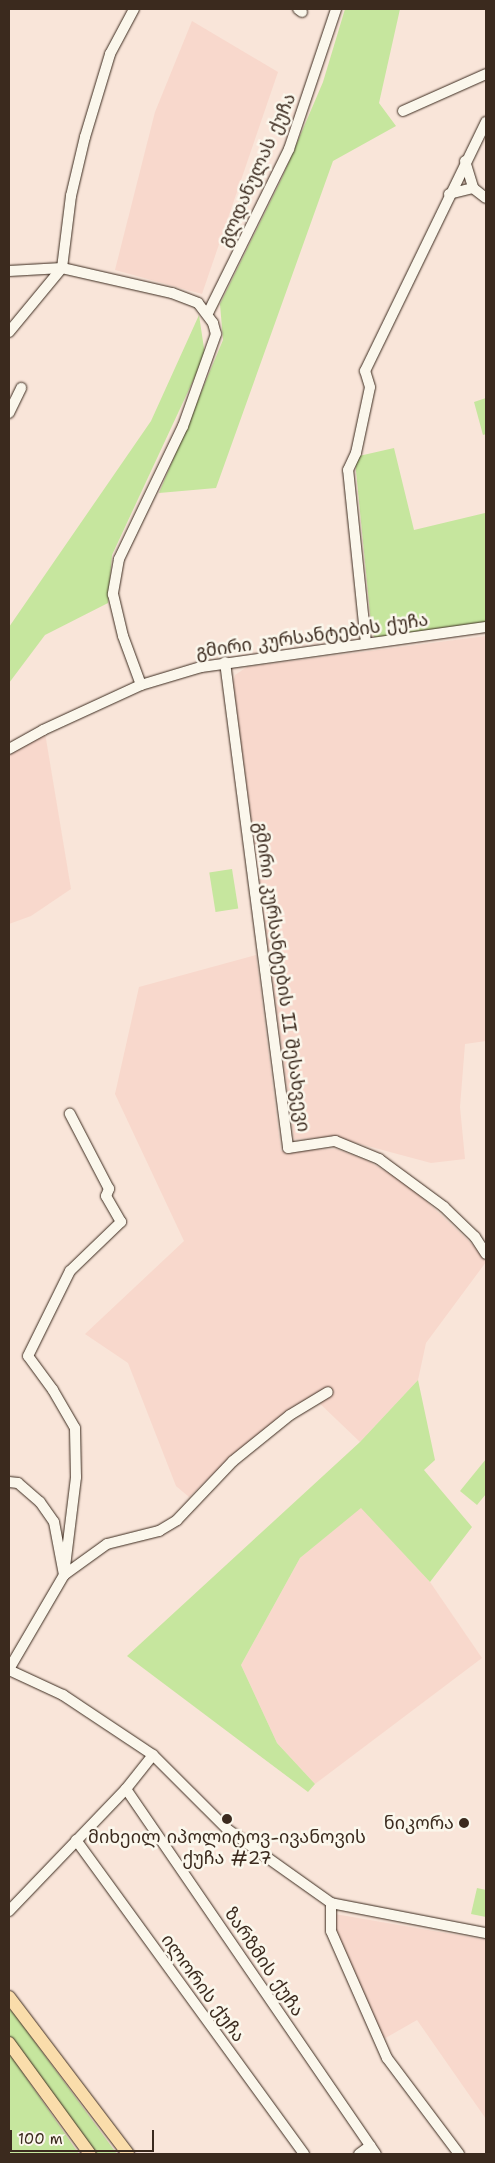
<!DOCTYPE html>
<html>
<head>
<meta charset="utf-8">
<style>
  body { margin:0 }
  #map { position:relative; width:495px; height:2163px; overflow:hidden; background:#f9e5d9; font-family:"Shantell Sans","Noto Sans Georgian",sans-serif }
  div>[style] { position:absolute }
  [style*='--x'] { left:calc(var(--x)*1px); top:calc(var(--y)*1px); width:calc(var(--w)*1px); rotate:calc(var(--a)*1deg) }
  .built>* { inset:0; background:#f8d8cc }
  .green>* { inset:0; background:#c6e69e; transform-origin:0 0 }
  .roads { filter:drop-shadow(0 0 1px #3b2a1e) drop-shadow(0 0 1px #3b2a1e) }
  .minor>* { height:10px; margin:-5px; padding:0 5px; transform-origin:5px; border-radius:5px; background:#fbf7ec }
  .major>* { height:12px; margin:-6px; padding:0 6px; transform-origin:6px; border-radius:6px; background:#faddab }
  .dots>* { width:14px; height:14px; translate:-50% -50%; box-sizing:border-box; border:2px solid #fbf7ec; border-radius:50% }
  span { translate:-50% -50%; white-space:nowrap; text-align:center; line-height:1.15; -webkit-text-stroke:5px #fbf7ec; paint-order:stroke }
  .street-label { font-size:18px; color:#3b2a1e }
  .poi-label { font-size:18px; color:#3b2a1e }
  .right { translate:-100% -50%; text-align:right }
  .frame { position:absolute; inset:0; border:10px solid #3b2a1e; pointer-events:none }
  .scale { position:absolute; left:10px; top:2130px; width:144px; height:22px; box-sizing:border-box; border:2px solid #3b2a1e; border-top:0; padding-left:6px; font-size:15px; line-height:18px; white-space:nowrap; color:#3b2a1e; -webkit-text-stroke:4px #fbf7ec; paint-order:stroke }
</style>
</head>
<body>
<div id="map">
  <div class="built">
    <div style="clip-path:polygon(192px 21px,278px 72px,202px 294px,115px 270px,155px 112px)"></div>
    <div style="clip-path:polygon(486px 636px,486px 1041px,465px 1044px,460px 1107px,465px 1159px,431px 1163px,334px 1137px,294px 1139px,233px 683px,235px 675px,247px 667px)"></div>
    <div style="clip-path:polygon(45px 733px,71px 889px,31px 916px,9px 924px,9px 755px)"></div>
    <div style="clip-path:polygon(256px 955px,281px 1151px,336px 1149px,366px 1160px,408px 1184px,473px 1245px,486px 1262px,426px 1343px,418px 1380px,360px 1442px,313px 1397px,237px 1451px,189px 1497px,176px 1486px,128px 1363px,85px 1334px,184px 1241px,115px 1094px,139px 987px)"></div>
    <div style="clip-path:polygon(361px 1507px,430px 1582px,482px 1658px,315px 1784px,277px 1743px,241px 1665px,300px 1558px)"></div>
    <div style="clip-path:polygon(335px 1914px,486px 1940px,486px 2119px,417px 2020px,382px 2040px,336px 1940px)"></div>
  </div>
  <div class="green">
    <div style="clip-path:polygon(345px 9px,400px 9px,379px 103px,396px 126px,333px 161px,216px 488px,159px 493px,223px 340px,220px 304px,282px 178px,323px 82px)"></div>
    <div style="clip-path:polygon(199px 315px,205px 355px,112px 555px,108px 603px,45px 635px,9px 683px,9px 627px,151px 421px)"></div>
    <div style="clip-path:polygon(486px 398px,486px 434px,483px 435px,474px 402px)"></div>
    <div style="clip-path:polygon(394px 448px,414px 530px,485px 513px,486px 622px,375px 638px,372px 633px,355px 461px,359px 456px)"></div>
    <div style="left:232px;top:869px;width:40px;height:23px;rotate:81deg"></div>
    <div style="clip-path:polygon(418px 1380px,435px 1460px,424px 1470px,472px 1527px,430px 1582px,361px 1508px,300px 1558px,241px 1665px,277px 1743px,315px 1784px,308px 1792px,127px 1656px,360px 1442px)"></div>
    <div style="clip-path:polygon(486px 1459px,486px 1494px,477px 1505px,460px 1491px)"></div>
    <div style="clip-path:polygon(477px 1888px,486px 1890px,486px 1917px,471px 1914px)"></div>
    <div style="clip-path:polygon(9px 2008px,15px 2015px,117px 2154px,94px 2154px,9px 2037px)"></div>
    <div style="clip-path:polygon(9px 2053px,79px 2154px,9px 2154px)"></div>
  </div>
  <div class="roads">
    <div class="minor">
      <div style="--x:298;--y:9;--w:5;--a:37"></div>
      <div style="--x:403;--y:111;--w:91;--a:-24"></div>
      <div style="--x:465;--y:161;--w:28;--a:73"></div>
      <div style="--x:473;--y:188;--w:16;--a:38"></div>
      <div style="--x:449;--y:194;--w:25;--a:-14"></div>
      <div style="--x:9;--y:271;--w:53;--a:-3.2"></div>
      <div style="--x:62;--y:268;--w:113;--a:12.8"></div>
      <div style="--x:172;--y:293;--w:28;--a:21"></div>
      <div style="--x:198;--y:303;--w:25;--a:53"></div>
      <div style="--x:213;--y:323;--w:11;--a:75"></div>
      <div style="--x:216;--y:334;--w:98;--a:109.7"></div>
      <div style="--x:183;--y:426;--w:148;--a:115.7"></div>
      <div style="--x:119;--y:559;--w:36;--a:100"></div>
      <div style="--x:113;--y:594;--w:43;--a:76.6"></div>
      <div style="--x:123;--y:636;--w:52;--a:69.8"></div>
      <div style="--x:208;--y:313;--w:183;--a:-63.7"></div>
      <div style="--x:289;--y:149;--w:148;--a:-71.4"></div>
      <div style="--x:9;--y:332;--w:83;--a:-50.4"></div>
      <div style="--x:62;--y:268;--w:73;--a:-82.9"></div>
      <div style="--x:71;--y:196;--w:61;--a:-76.7"></div>
      <div style="--x:85;--y:137;--w:87;--a:-73.2"></div>
      <div style="--x:110;--y:54;--w:51;--a:-61.9"></div>
      <div style="--x:9;--y:413;--w:28;--a:-64"></div>
      <div style="--x:366;--y:643;--w:174;--a:-95.9"></div>
      <div style="--x:348;--y:470;--w:19;--a:-65"></div>
      <div style="--x:356;--y:453;--w:67;--a:-78"></div>
      <div style="--x:370;--y:387;--w:17;--a:-107"></div>
      <div style="--x:365;--y:371;--w:277;--a:-64.1"></div>
      <div style="--x:225;--y:662;--w:490;--a:82.6"></div>
      <div style="--x:288;--y:1148;--w:48;--a:-8.5"></div>
      <div style="--x:335;--y:1141;--w:48;--a:22.2"></div>
      <div style="--x:379;--y:1159;--w:81;--a:36.4"></div>
      <div style="--x:444;--y:1207;--w:43;--a:44.1"></div>
      <div style="--x:475;--y:1237;--w:20;--a:57"></div>
      <div style="--x:9;--y:749;--w:39;--a:-29"></div>
      <div style="--x:43;--y:730;--w:108;--a:-24.7"></div>
      <div style="--x:141;--y:685;--w:63;--a:-16.7"></div>
      <div style="--x:201;--y:667;--w:288;--a:-8"></div>
      <div style="--x:9;--y:1482;--w:9;--a:6"></div>
      <div style="--x:18;--y:1483;--w:29;--a:41"></div>
      <div style="--x:40;--y:1502;--w:24;--a:55"></div>
      <div style="--x:54;--y:1522;--w:54;--a:79.3"></div>
      <div style="--x:64;--y:1575;--w:109;--a:120.3"></div>
      <div style="--x:64;--y:1575;--w:99;--a:-83"></div>
      <div style="--x:76;--y:1477;--w:49;--a:-91.2"></div>
      <div style="--x:75;--y:1428;--w:44;--a:-120.1"></div>
      <div style="--x:53;--y:1390;--w:42;--a:-126.3"></div>
      <div style="--x:28;--y:1356;--w:95;--a:-63.7"></div>
      <div style="--x:70;--y:1271;--w:71;--a:-43.9"></div>
      <div style="--x:121;--y:1222;--w:30;--a:-120"></div>
      <div style="--x:106;--y:1196;--w:8;--a:-67"></div>
      <div style="--x:109;--y:1189;--w:85;--a:-117.5"></div>
      <div style="--x:64;--y:1575;--w:53;--a:-35.8"></div>
      <div style="--x:107;--y:1544;--w:54;--a:-14"></div>
      <div style="--x:159;--y:1531;--w:21;--a:-31"></div>
      <div style="--x:177;--y:1520;--w:81;--a:-46.5"></div>
      <div style="--x:233;--y:1461;--w:73;--a:-38.9"></div>
      <div style="--x:290;--y:1415;--w:44;--a:-31.2"></div>
      <div style="--x:9;--y:1670;--w:60;--a:24.8"></div>
      <div style="--x:63;--y:1695;--w:108;--a:33.7"></div>
      <div style="--x:153;--y:1755;--w:105;--a:45"></div>
      <div style="--x:227;--y:1829;--w:128;--a:35.4"></div>
      <div style="--x:331;--y:1903;--w:158;--a:11"></div>
      <div style="--x:126;--y:1789;--w:442;--a:55.6"></div>
      <div style="--x:76;--y:1840;--w:388;--a:54"></div>
      <div style="--x:331;--y:1903;--w:28;--a:90"></div>
      <div style="--x:331;--y:1931;--w:139;--a:66.2"></div>
      <div style="--x:387;--y:2058;--w:120;--a:53.1"></div>
      <div style="--x:9;--y:1911;--w:169;--a:-46.2"></div>
      <div style="--x:126;--y:1789;--w:43;--a:-51.5"></div>
      <div style="--x:359;--y:2154;--w:14;--a:-36"></div>
    </div>
    <div class="major">
      <div style="--x:9;--y:1997;--w:197;--a:52.8"></div>
      <div style="--x:9;--y:2043;--w:137;--a:53.9"></div>
    </div>
  </div>
  <div class="dots">
    <div style="left:227px;top:1819px;background:#3b2a1e"></div>
    <div style="left:464px;top:1823px;background:#3b2a1e"></div>
  </div>
  <div class="street-label">
    <span style="left:257px;top:170px;rotate:-66deg">გლდანულას ქუჩა</span>
    <span style="left:312px;top:636px;rotate:-8deg">გმირი კურსანტების ქუჩა</span>
    <span style="left:282px;top:977px;rotate:82deg">გმირი კურსანტების II შესახვევი</span>
    <span style="left:264px;top:1962px;rotate:56deg">ზარზმის ქუჩა</span>
    <span style="left:203px;top:1988px;rotate:54deg">ილორის ქუჩა</span>
  </div>
  <div class="poi-label">
    <span class="right" style="left:454px;top:1823px">ნიკორა</span>
    <span style="left:227px;top:1848px">მიხეილ იპოლიტოვ-ივანოვის<br>ქუჩა #27</span>
  </div>
  <div class="frame"></div>
  <div class="scale">100 m</div>
</div>
</body>
</html>
